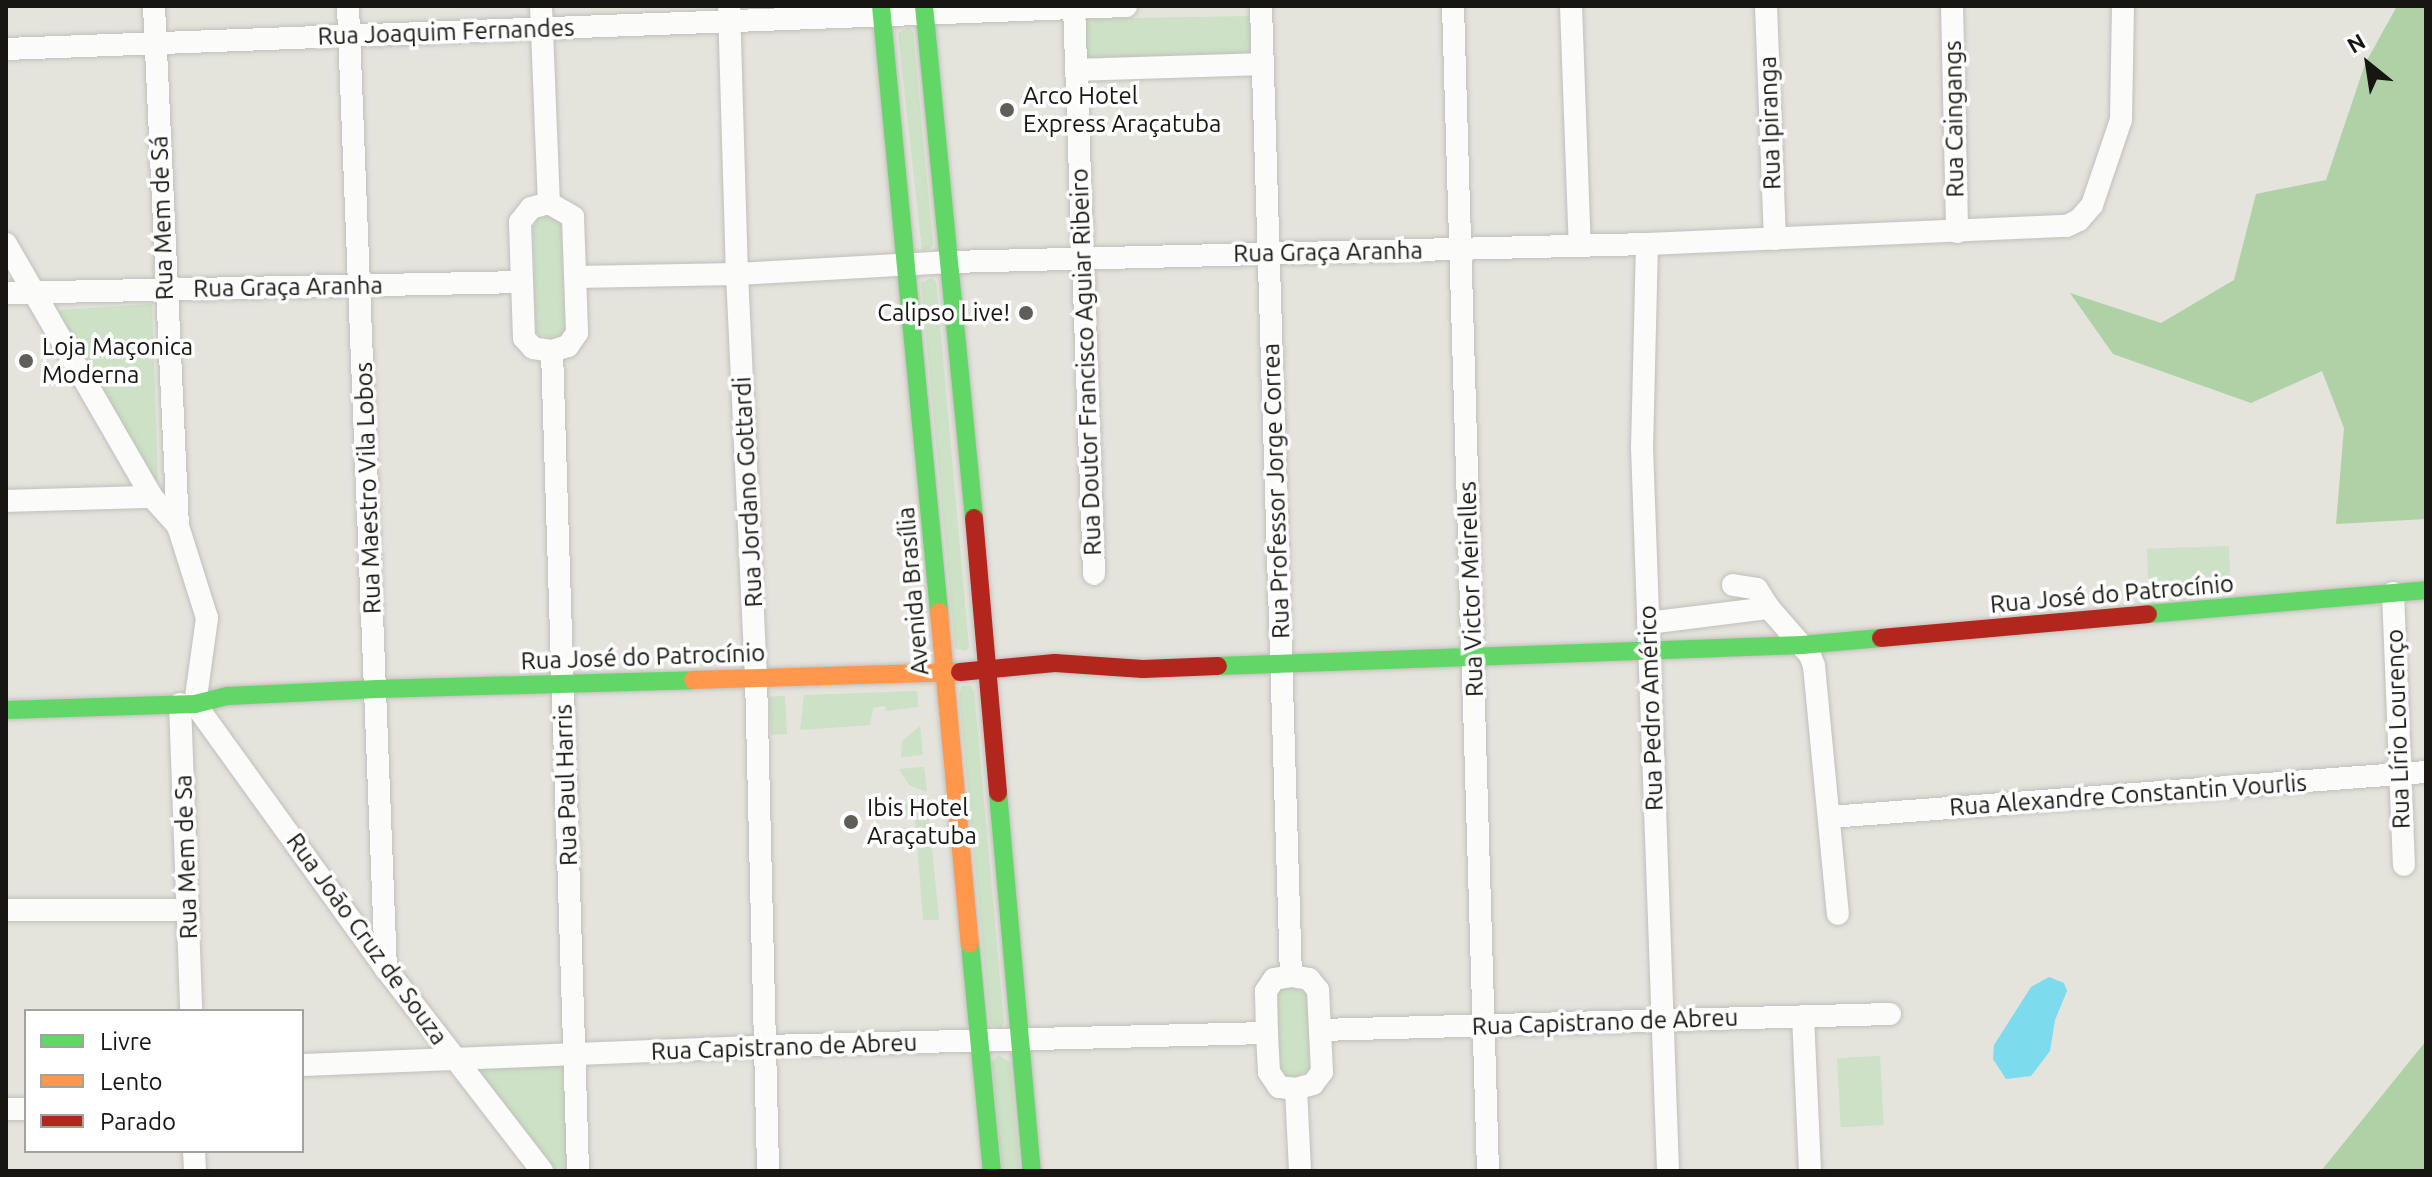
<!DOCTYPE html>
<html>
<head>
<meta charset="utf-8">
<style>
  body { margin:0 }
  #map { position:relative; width:2432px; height:1177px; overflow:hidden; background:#e4e3dc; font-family:Ubuntu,sans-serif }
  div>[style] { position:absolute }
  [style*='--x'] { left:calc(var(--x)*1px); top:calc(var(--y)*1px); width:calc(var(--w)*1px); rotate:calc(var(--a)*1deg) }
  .green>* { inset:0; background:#cce1c5; transform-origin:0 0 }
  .forest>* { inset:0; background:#aed1a5 }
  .water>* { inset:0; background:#7cdbed }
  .roads { filter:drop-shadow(0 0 2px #c0bfba) drop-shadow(0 0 2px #c0bfba) }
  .street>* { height:22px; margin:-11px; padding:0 11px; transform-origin:11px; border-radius:11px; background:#fbfbfa }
  .fast>* { height:18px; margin:-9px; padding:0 9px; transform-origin:9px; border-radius:9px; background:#63d668 }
  .slow>* { height:18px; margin:-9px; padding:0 9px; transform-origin:9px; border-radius:9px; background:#ff974d }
  .jam>* { height:18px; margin:-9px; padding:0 9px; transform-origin:9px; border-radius:9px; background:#b3261e }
  .dots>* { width:22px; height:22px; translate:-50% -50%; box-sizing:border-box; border:4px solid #fff; border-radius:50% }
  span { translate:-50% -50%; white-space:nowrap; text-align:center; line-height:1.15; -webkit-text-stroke:7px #fff; paint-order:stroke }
  .street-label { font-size:24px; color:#171612 }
  .poi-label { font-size:24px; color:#171612 }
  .left { translate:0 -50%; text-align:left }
  .right { translate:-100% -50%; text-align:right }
  .frame { position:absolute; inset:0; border:8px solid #171612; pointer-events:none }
  .legend { position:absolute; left:24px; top:1009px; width:280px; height:144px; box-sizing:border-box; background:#fff; border:2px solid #a2a2a0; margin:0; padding:10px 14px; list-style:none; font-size:24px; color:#171612 }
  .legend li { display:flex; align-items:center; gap:16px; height:40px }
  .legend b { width:40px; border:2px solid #a2a2a0 }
  .north { position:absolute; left:2328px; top:24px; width:80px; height:80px; -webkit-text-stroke:6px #fff; paint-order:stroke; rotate:330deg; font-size:22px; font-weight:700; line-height:32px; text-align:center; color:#171612 }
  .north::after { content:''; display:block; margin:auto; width:28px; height:36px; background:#171612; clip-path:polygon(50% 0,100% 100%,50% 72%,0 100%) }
</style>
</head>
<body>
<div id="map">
  <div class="green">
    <div style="left:1250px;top:16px;width:41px;height:165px;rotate:89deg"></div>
    <div style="clip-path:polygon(909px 27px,913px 32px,933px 244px,930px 249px,922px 250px,898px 33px)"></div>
    <div style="clip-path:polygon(548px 216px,561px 223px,565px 329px,560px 336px,551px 338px,536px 333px,533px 227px,538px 219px)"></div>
    <div style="clip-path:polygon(932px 278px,936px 282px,969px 647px,966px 651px,955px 648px,921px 283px)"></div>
    <div style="clip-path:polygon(152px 304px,158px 481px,150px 483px,56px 316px,60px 310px)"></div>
    <div style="left:2229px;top:546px;width:46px;height:82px;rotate:88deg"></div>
    <div style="clip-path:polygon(962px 686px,970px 686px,974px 691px,1004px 1024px,1000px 1029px,990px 1025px,959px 693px)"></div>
    <div style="clip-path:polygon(917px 691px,918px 707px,886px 711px,885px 706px,873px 708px,870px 725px,800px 730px,804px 695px)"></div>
    <div style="left:785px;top:696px;width:38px;height:16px;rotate:87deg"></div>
    <div style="clip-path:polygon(920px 726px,923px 755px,901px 757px,902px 741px)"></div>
    <div style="clip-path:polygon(924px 767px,927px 792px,909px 785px,899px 769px)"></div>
    <div style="clip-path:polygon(898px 799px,928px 807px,939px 920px,923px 920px,915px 816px,894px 817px,894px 804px)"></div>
    <div style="clip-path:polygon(1291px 987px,1307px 994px,1310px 1069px,1295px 1078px,1286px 1076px,1280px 1068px,1277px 994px,1281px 989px)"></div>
    <div style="clip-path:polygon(998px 1055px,1010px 1062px,1020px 1171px,1002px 1171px,992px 1062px)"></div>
    <div style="left:1880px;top:1056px;width:69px;height:43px;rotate:87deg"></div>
    <div style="clip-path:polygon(573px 1059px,577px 1171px,547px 1171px,470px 1066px)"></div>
  </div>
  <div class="forest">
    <div style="clip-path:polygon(2397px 6px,2426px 6px,2426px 519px,2336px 524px,2344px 428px,2322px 371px,2251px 403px,2113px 354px,2070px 293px,2161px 323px,2234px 280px,2256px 194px,2326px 180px,2365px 64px)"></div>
    <div style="clip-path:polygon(2426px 1041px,2426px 1171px,2321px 1171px)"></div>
  </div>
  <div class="water">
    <div style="clip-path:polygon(2049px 977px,2064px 983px,2067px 991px,2055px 1020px,2050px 1051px,2031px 1076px,2006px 1079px,1993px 1059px,1994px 1045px,2031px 987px)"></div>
  </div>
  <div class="roads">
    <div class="street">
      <div style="--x:154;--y:6;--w:521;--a:87.36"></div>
      <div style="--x:348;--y:6;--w:964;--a:87.74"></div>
      <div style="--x:541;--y:6;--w:197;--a:87.7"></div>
      <div style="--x:729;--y:6;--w:268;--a:88.3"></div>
      <div style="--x:737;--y:274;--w:403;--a:87.3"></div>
      <div style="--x:756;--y:677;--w:494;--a:88.6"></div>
      <div style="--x:1074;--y:6;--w:568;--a:87.98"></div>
      <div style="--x:1261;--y:6;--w:970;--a:88.23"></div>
      <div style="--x:1453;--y:6;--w:1166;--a:88.28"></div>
      <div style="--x:1571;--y:6;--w:240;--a:87.9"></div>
      <div style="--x:1766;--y:6;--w:233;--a:87.8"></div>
      <div style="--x:1952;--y:6;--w:226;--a:88.7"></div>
      <div style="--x:6;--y:49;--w:1121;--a:-2.2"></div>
      <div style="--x:1076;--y:70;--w:187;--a:-1.8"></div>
      <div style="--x:549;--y:203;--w:28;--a:30"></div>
      <div style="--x:573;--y:217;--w:116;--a:88"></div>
      <div style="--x:577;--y:333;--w:16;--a:125"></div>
      <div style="--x:568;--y:346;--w:17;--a:163"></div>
      <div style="--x:552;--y:351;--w:19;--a:-171"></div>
      <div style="--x:533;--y:348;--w:13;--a:-132"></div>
      <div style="--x:524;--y:338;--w:116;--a:-92"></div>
      <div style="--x:520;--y:222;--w:18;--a:-52"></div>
      <div style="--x:531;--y:208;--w:19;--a:-16"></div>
      <div style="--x:6;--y:244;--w:292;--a:60"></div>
      <div style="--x:152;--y:497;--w:39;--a:48"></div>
      <div style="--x:178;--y:526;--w:96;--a:72.5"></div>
      <div style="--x:207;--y:618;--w:87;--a:97.9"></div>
      <div style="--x:195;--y:704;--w:327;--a:54.2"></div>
      <div style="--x:386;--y:969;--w:255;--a:52.3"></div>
      <div style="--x:1647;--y:244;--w:203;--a:91.4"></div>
      <div style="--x:1642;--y:447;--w:724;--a:87.94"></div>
      <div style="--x:576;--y:277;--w:161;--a:-1.1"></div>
      <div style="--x:737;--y:274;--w:214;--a:-3.2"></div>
      <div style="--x:951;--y:262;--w:696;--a:-1.48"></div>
      <div style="--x:1647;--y:244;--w:420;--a:-2.5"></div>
      <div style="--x:2067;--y:226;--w:13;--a:-27"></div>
      <div style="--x:2079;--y:220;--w:20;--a:-49"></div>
      <div style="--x:2092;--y:205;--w:90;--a:-71.2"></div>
      <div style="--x:2121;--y:120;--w:114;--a:-89"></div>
      <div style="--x:6;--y:293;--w:516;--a:-1.22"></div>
      <div style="--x:552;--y:351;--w:820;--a:88.18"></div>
      <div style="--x:6;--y:501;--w:146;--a:-1.6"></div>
      <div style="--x:1733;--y:585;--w:24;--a:9"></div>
      <div style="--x:1757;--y:589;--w:22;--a:58"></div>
      <div style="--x:1769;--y:608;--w:62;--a:48.9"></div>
      <div style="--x:1810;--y:655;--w:12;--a:70"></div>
      <div style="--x:1814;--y:666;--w:249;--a:84.5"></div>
      <div style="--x:2393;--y:593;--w:272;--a:87.7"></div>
      <div style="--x:1648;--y:623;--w:122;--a:-7.1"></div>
      <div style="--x:180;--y:704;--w:307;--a:87.9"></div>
      <div style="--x:1830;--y:817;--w:598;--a:-4.32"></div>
      <div style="--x:6;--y:910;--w:182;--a:0"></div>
      <div style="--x:1291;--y:976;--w:18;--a:9"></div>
      <div style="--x:1309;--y:979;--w:14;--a:51"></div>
      <div style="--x:1318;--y:990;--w:82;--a:87.2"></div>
      <div style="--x:1322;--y:1072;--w:15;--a:127"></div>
      <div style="--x:1313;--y:1084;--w:18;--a:164"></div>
      <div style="--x:1296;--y:1089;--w:17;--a:-173"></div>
      <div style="--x:1279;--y:1087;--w:18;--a:-124"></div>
      <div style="--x:1269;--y:1072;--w:39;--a:-93"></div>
      <div style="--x:1267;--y:1033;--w:42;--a:-91.4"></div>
      <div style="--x:1266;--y:991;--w:14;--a:-56"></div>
      <div style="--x:1274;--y:979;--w:17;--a:-10"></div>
      <div style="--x:1803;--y:1016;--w:155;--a:87.4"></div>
      <div style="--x:1320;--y:1030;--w:570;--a:-1.61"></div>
      <div style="--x:302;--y:1065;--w:464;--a:-2.3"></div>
      <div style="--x:766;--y:1046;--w:501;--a:-1.49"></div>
      <div style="--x:1296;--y:1089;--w:82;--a:87.2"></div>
      <div style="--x:6;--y:1109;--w:20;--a:0"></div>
      <div style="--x:194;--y:1151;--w:20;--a:87"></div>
    </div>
    <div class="fast">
      <div style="--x:881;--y:6;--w:609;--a:84.53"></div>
      <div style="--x:924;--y:6;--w:514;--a:84.42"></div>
      <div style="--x:2148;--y:614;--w:279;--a:-4.9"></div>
      <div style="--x:1218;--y:666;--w:584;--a:-2.06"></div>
      <div style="--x:1802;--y:645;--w:79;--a:-5.1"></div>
      <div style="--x:6;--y:710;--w:189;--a:-1.8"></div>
      <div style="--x:195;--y:704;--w:34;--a:-14"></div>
      <div style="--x:228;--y:696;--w:149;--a:-2.7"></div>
      <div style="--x:377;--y:689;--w:316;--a:-1.6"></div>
      <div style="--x:998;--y:793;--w:380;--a:84.9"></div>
      <div style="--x:970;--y:944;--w:228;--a:84.5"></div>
    </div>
    <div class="slow">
      <div style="--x:939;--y:612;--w:333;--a:84.7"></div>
      <div style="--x:693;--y:680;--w:267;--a:-1.7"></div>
    </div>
    <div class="jam">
      <div style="--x:974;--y:518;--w:276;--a:85"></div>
      <div style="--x:1881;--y:638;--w:268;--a:-5.1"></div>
      <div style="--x:960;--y:672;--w:95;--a:-5.4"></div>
      <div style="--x:1055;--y:663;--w:88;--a:3.9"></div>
      <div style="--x:1143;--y:669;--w:75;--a:-2.3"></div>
    </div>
  </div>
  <div class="dots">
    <div style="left:1007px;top:110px;background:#5f5e59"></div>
    <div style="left:1026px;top:313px;background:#5f5e59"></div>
    <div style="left:26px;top:361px;background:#5f5e59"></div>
    <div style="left:851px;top:822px;background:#5f5e59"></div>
  </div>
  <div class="street-label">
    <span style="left:446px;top:32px;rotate:-2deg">Rua Joaquim Fernandes</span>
    <span style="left:1954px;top:119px;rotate:-91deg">Rua Caingangs</span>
    <span style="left:1770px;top:123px;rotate:-92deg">Rua Ipiranga</span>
    <span style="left:162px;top:218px;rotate:-92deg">Rua Mem de Sá</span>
    <span style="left:1328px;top:252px;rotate:-1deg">Rua Graça Aranha</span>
    <span style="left:288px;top:287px;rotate:-1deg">Rua Graça Aranha</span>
    <span style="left:1086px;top:362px;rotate:-92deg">Rua Doutor Francisco Aguiar Ribeiro</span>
    <span style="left:368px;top:488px;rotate:-92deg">Rua Maestro Vila Lobos</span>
    <span style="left:1276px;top:491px;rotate:-92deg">Rua Professor Jorge Correa</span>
    <span style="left:748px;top:492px;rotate:-93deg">Rua Jordano Gottardi</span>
    <span style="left:1471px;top:589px;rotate:-92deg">Rua Victor Meirelles</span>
    <span style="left:913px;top:591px;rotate:-95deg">Avenida Brasília</span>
    <span style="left:2112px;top:594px;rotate:-5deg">Rua José do Patrocínio</span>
    <span style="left:643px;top:657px;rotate:-2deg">Rua José do Patrocínio</span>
    <span style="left:1651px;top:708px;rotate:-92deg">Rua Pedro Américo</span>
    <span style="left:2398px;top:729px;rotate:-92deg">Rua Lírio Lourenço</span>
    <span style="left:566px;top:785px;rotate:-92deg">Rua Paul Harris</span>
    <span style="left:2128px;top:795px;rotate:-4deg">Rua Alexandre Constantin Vourlis</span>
    <span style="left:186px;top:857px;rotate:-92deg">Rua Mem de Sa</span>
    <span style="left:367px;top:939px;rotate:54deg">Rua João Cruz de Souza</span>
    <span style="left:1605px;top:1022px;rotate:-2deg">Rua Capistrano de Abreu</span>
    <span style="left:784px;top:1047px;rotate:-2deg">Rua Capistrano de Abreu</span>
  </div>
  <div class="poi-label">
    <span class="left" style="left:1023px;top:110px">Arco Hotel<br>Express Araçatuba</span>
    <span class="right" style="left:1010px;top:313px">Calipso Live!</span>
    <span class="left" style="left:42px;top:361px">Loja Maçonica<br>Moderna</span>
    <span class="left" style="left:867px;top:822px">Ibis Hotel<br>Araçatuba</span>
  </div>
  <div class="frame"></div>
  <ul class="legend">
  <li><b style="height:10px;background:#63d668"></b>Livre</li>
  <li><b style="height:10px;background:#ff974d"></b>Lento</li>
  <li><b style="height:10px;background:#b3261e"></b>Parado</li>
  </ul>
  <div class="north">N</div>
</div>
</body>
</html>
